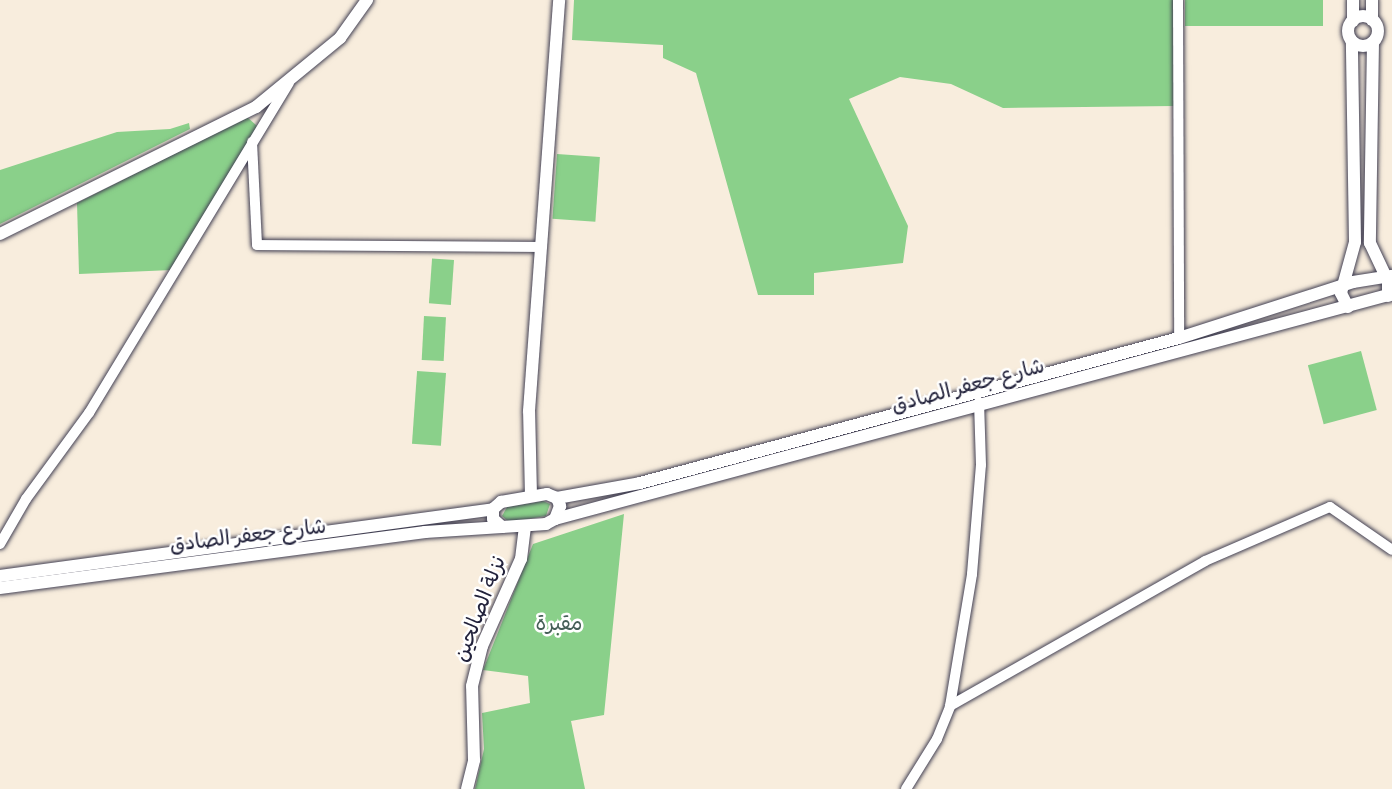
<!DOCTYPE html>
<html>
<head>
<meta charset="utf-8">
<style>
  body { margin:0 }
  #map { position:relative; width:1392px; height:789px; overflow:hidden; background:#f8eddd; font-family:Pangolin,"Playpen Sans Arabic",sans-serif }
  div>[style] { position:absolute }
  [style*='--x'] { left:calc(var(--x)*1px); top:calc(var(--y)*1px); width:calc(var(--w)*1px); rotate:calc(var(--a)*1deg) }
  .green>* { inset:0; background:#8ad08a; transform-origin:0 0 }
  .roads { filter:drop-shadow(0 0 2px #424053) drop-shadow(0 0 2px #424053) }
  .minor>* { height:10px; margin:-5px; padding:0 5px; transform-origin:5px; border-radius:5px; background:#fff }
  .major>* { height:12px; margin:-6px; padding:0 6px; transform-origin:6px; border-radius:6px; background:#fff }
  .major>.ring { margin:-6px; padding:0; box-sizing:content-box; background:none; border:12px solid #fff; border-radius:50% }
  span { translate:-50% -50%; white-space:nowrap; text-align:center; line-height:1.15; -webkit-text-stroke:5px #fff; paint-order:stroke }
  .street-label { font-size:21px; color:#22223b }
  .park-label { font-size:21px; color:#465f57 }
</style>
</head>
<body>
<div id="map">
  <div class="green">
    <div style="clip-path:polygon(574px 0,1173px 0,1174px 106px,1003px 108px,951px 84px,900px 77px,849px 99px,908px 226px,903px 263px,814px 273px,814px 295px,758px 295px,696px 73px,663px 58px,663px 45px,572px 40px)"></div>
    <div style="left:1185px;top:0;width:138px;height:26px"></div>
    <div style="clip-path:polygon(247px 117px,257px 126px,172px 270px,79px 274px,77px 203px)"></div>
    <div style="clip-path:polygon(189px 123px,190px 129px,0 224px,0 170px,117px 132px,170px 129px)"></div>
    <div style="left:557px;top:154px;width:43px;height:65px;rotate:4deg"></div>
    <div style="left:454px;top:260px;width:45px;height:22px;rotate:94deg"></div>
    <div style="left:424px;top:316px;width:22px;height:44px;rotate:3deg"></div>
    <div style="left:1361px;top:351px;width:61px;height:55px;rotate:75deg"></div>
    <div style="left:446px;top:373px;width:73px;height:29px;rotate:94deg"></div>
    <div style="clip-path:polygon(543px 501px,550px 504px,546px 516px,509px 522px,502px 516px,507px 507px)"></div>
    <div style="clip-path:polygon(624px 514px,604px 715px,571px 721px,585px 789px,475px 789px,484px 749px,482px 713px,530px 703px,528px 676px,483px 670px,533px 544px)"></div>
  </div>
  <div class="roads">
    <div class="minor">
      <div style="--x:1178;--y:0;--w:338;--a:89.8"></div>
      <div style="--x:252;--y:142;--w:103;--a:87.2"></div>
      <div style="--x:257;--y:245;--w:283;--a:0.4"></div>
      <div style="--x:0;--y:544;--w:52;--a:-60"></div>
      <div style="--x:26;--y:499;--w:107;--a:-53.8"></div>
      <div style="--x:89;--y:413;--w:386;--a:-58.8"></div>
      <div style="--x:950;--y:706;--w:293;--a:-29.6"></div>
      <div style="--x:1205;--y:561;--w:136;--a:-23.4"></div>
      <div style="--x:1330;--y:507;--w:75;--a:34.7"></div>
      <div style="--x:906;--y:789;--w:59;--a:-58.2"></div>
      <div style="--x:937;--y:739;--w:35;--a:-68"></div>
      <div style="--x:950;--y:706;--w:134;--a:-80.5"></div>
      <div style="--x:972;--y:574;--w:109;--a:-85.3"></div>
      <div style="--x:981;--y:465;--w:63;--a:-91.8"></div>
    </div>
    <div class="major">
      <div style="--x:1372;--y:0;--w:20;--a:90"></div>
      <div class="ring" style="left:1348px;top:16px;width:18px;height:18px"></div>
      <div style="--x:1353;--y:21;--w:21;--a:-90"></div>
      <div style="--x:1373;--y:42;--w:201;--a:90.9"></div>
      <div style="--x:1370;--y:243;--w:42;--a:64.7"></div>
      <div style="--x:1388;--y:281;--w:15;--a:90"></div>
      <div style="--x:0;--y:234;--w:286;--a:-26.4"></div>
      <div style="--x:256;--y:107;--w:109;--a:-39.4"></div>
      <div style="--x:340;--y:38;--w:47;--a:-54.6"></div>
      <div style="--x:1348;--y:307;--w:16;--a:-117"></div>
      <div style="--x:1341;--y:293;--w:53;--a:-74.6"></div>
      <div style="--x:1355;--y:242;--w:201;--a:-90.9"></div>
      <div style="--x:547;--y:494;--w:11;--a:22"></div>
      <div style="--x:557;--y:498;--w:9;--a:69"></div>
      <div style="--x:560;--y:506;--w:14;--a:111"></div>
      <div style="--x:555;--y:519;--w:10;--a:151"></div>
      <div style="--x:546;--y:524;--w:44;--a:176.1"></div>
      <div style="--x:502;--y:527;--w:12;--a:-138"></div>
      <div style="--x:493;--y:519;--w:10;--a:-90"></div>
      <div style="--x:493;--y:509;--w:11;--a:-41"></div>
      <div style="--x:501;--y:502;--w:47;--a:-9.9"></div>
      <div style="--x:531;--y:496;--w:85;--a:-91.3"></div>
      <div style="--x:529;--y:411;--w:412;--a:-85.8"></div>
      <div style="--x:557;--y:498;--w:84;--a:-10.2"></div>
      <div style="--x:640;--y:483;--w:558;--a:-15.06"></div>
      <div style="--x:1179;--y:338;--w:183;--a:-17.8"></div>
      <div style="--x:1353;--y:282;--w:39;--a:-9"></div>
      <div style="--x:555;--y:519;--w:867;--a:-15.05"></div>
      <div style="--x:0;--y:576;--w:498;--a:-7.7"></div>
      <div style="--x:0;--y:588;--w:429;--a:-7.5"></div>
      <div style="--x:425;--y:532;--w:77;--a:-3.7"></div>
      <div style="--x:467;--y:789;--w:30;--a:-76"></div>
      <div style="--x:474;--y:760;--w:74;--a:-91.5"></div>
      <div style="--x:472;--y:686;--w:41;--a:-76"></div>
      <div style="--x:482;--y:646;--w:95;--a:-65.9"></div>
      <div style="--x:521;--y:559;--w:32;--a:-83"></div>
    </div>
  </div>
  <div class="street-label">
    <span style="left:968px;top:386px;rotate:-15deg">شارع جعفر الصادق</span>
    <span style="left:248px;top:536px;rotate:-7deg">شارع جعفر الصادق</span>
    <span style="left:480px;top:609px;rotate:-69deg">نزلة الصالحين</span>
  </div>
  <div class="park-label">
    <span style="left:559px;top:624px">مقبرة</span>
  </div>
</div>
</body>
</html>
